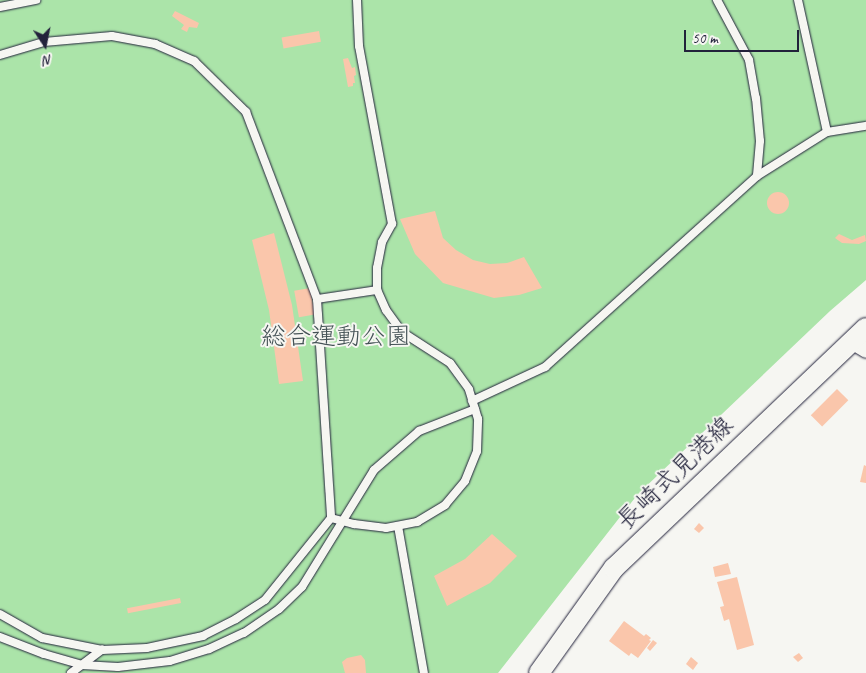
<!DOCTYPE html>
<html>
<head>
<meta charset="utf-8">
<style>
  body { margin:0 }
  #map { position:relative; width:866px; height:673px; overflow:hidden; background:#f6f6f2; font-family:Caveat,"Klee One",sans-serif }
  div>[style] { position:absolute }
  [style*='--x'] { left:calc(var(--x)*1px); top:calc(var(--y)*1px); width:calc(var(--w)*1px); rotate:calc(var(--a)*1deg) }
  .green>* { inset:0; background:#abe4a9 }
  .building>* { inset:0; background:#fac6ab; transform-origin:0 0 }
  .round { border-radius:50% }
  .roads { filter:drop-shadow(0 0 1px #22223b) drop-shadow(0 0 1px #22223b) }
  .service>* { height:8px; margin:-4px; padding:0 4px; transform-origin:4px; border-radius:4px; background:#f6f6f2 }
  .minor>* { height:15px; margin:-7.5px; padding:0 7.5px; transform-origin:7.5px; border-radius:7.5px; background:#f6f6f2 }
  .secondary>* { height:20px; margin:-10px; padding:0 10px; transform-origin:10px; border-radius:10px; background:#f6f6f2 }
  span { translate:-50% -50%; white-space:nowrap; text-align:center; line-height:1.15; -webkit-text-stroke:4px #f6f6f2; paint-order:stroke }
  .park-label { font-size:25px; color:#445256 }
  .street-label { font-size:25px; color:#22223b }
  .north { position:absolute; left:20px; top:20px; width:50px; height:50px; -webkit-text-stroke:4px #f6f6f2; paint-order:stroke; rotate:169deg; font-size:14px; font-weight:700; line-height:20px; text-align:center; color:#22223b }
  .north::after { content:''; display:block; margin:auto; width:18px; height:22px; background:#22223b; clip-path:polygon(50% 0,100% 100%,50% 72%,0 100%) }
  .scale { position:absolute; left:684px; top:30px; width:115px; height:22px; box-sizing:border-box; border:2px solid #22223b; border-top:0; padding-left:6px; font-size:15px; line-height:18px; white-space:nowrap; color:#22223b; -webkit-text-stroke:4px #f6f6f2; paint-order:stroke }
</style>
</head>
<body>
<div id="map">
  <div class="green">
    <div style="clip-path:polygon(0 0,866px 0,866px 280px,830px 311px,638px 494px,498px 673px,0 673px)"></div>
  </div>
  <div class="building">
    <div style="clip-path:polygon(175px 11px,199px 23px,197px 28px,189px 27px,187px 32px,181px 29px,184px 25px,172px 16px)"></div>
    <div style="left:319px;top:31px;width:11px;height:38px;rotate:80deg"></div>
    <div style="clip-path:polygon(348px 58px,352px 68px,355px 67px,356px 75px,354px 76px,355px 83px,353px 83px,353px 86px,348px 87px,343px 59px)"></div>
    <div class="round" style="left:767px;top:192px;width:22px;height:22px"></div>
    <div style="clip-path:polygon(435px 211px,443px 238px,456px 250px,473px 260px,490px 264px,507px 263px,524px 257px,542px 288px,519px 295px,494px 298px,443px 283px,415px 254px,400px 219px)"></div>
    <div style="clip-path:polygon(274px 233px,292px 305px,303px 381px,279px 384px,269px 310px,252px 240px)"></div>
    <div style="clip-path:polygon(839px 234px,852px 240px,865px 235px,866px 241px,859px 244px,842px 243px,835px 238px)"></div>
    <div style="left:310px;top:288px;width:27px;height:16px;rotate:80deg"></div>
    <div style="left:837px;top:389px;width:16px;height:37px;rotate:45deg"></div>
    <div style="clip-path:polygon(864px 465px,866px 466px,866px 483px,860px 482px)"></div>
    <div style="clip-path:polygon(699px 523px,704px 528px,699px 533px,694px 529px)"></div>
    <div style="clip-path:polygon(492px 534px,517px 556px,490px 583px,447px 606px,434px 576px,465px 559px)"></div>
    <div style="clip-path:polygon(728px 563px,731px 574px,715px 577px,713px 567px)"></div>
    <div style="clip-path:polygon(737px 577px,754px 645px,737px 650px,729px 619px,724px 621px,720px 607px,724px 606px,717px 582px)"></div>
    <div style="left:180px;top:598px;width:5px;height:54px;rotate:79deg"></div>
    <div style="clip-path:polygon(624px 621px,644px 636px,646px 634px,651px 638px,649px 640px,651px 641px,638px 658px,631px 653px,629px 656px,609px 641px)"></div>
    <div style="clip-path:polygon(653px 640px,657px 643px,650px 651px,647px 648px)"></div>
    <div style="clip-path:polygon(799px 653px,803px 658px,798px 662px,793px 657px)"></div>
    <div style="clip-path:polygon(361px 655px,365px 660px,366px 673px,345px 673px,342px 662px,347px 658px)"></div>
    <div style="clip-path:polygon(691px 657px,698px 663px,693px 670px,686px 664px)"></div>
  </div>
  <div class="roads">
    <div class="service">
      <div style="--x:717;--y:0;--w:68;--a:61.9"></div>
      <div style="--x:749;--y:60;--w:39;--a:80"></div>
      <div style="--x:756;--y:98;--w:43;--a:84.7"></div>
      <div style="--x:760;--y:141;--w:35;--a:95"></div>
      <div style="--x:798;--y:0;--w:135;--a:77.6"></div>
      <div style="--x:827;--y:132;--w:39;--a:-9"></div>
      <div style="--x:0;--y:7;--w:37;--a:-11"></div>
      <div style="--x:0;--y:55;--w:46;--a:-16.5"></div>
      <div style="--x:44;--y:42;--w:68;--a:-5"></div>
      <div style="--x:112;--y:36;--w:44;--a:10.5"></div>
      <div style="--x:155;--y:44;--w:43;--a:23.6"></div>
      <div style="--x:194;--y:61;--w:73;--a:44.4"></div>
      <div style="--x:246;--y:112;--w:200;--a:69.2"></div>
      <div style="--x:317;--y:299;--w:219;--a:86.3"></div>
      <div style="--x:331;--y:518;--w:105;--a:128.8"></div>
      <div style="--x:265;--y:600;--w:35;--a:147"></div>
      <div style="--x:236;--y:619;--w:37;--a:153"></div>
      <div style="--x:203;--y:636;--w:57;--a:167.9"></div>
      <div style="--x:147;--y:648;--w:45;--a:177.5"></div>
      <div style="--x:102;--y:650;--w:61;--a:-168.7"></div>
      <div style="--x:42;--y:638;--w:48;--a:-150.3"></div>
      <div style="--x:317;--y:299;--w:61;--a:-8.5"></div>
      <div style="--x:472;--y:401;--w:81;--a:-25"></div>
      <div style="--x:545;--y:367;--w:285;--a:-42"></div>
      <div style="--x:757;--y:176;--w:83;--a:-32.2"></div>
      <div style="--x:331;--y:518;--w:24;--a:15"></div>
      <div style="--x:354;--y:524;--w:32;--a:7"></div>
      <div style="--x:386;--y:528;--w:32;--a:-11"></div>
      <div style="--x:417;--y:522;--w:33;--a:-31"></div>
      <div style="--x:445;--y:505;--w:31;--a:-50"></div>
      <div style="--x:465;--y:481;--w:32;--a:-68"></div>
      <div style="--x:477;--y:451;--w:32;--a:-88"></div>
      <div style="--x:478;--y:419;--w:31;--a:-107"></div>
      <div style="--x:469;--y:389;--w:32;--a:-126"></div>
      <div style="--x:450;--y:363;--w:57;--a:-147.1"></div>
      <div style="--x:402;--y:332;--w:27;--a:-126"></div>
      <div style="--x:386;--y:310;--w:22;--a:-114"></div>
      <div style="--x:377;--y:290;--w:22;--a:-90"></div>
      <div style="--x:377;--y:268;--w:26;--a:-79"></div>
      <div style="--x:382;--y:242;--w:21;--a:-61"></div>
      <div style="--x:392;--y:224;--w:181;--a:-100.5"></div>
      <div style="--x:359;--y:46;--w:46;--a:-92.5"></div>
      <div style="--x:398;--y:526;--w:149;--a:80"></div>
      <div style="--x:0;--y:637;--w:47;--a:21.1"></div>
      <div style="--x:44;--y:654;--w:40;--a:16"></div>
      <div style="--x:82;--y:665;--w:36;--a:3"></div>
      <div style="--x:118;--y:667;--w:52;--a:-6.6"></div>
      <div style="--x:170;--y:661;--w:41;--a:-17.1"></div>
      <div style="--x:209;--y:649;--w:38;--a:-25"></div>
      <div style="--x:244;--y:633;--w:42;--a:-34.4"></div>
      <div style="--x:279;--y:609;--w:32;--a:-44"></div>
      <div style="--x:302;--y:587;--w:137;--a:-58.4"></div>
      <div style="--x:374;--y:470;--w:60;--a:-40.9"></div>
      <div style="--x:419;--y:431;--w:60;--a:-21.4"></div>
      <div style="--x:71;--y:673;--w:39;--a:-37"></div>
    </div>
    <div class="minor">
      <div style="--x:851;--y:341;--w:17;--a:31"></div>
    </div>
    <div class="secondary">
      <div style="--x:539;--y:673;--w:129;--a:-54.5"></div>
      <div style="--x:614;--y:568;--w:348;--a:-43.6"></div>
    </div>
  </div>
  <div class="park-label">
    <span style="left:336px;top:336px">総合運動公園</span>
  </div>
  <div class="street-label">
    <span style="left:675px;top:473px;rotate:-44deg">長崎式見港線</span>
  </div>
  <div class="north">N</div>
  <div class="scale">50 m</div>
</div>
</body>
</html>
